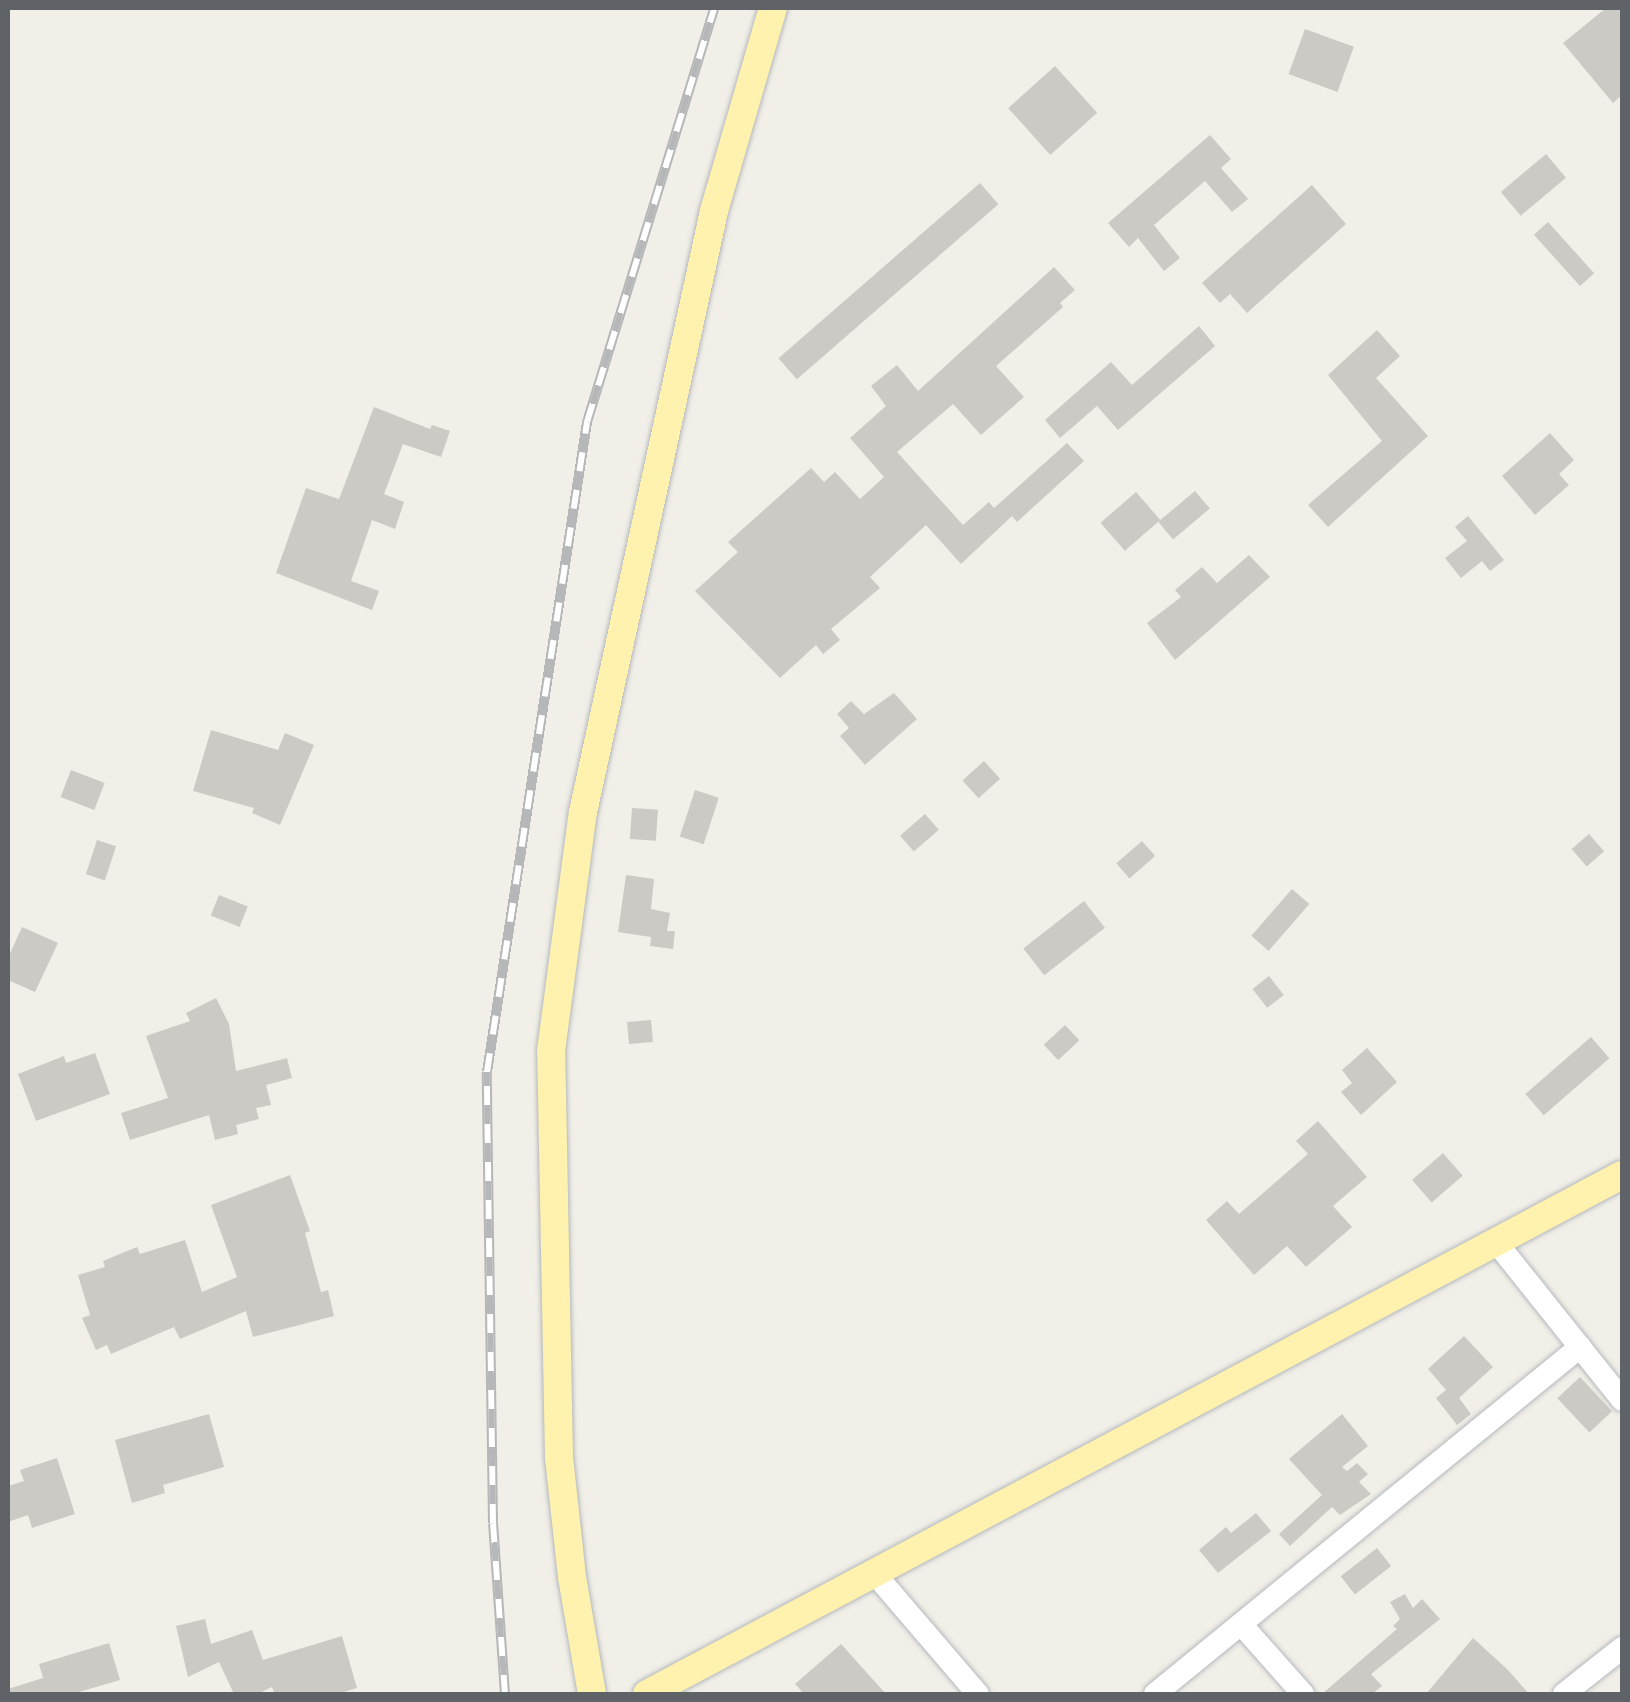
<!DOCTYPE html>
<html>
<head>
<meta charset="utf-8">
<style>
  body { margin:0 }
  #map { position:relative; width:1630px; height:1702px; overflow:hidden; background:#f1efe8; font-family:Barlow,sans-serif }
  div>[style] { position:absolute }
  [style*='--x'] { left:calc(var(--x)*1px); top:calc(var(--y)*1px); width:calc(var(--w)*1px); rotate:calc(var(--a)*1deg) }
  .building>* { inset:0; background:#cccac5; transform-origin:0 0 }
  .roads { filter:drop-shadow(0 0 2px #b5b8bc) drop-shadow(0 0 2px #b5b8bc) }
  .minor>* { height:22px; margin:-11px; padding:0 11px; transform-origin:11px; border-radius:11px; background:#fff }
  .major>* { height:28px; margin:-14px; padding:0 14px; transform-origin:14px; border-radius:14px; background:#fff2af }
  .rail>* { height:10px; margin-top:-5px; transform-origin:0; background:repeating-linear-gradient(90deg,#fff 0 19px,#b6b7b8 0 38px); box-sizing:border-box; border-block:2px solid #b6b7b8 }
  span { translate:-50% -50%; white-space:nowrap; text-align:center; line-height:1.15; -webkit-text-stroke:8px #fff; paint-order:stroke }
  .frame { position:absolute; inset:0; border:10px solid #5f6368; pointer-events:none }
</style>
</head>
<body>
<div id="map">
  <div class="building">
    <div style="clip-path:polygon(1606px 8px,1622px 8px,1622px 95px,1613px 103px,1563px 43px)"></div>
    <div style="left:1305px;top:29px;width:52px;height:48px;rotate:20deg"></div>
    <div style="left:1055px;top:66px;width:63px;height:63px;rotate:48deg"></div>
    <div style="clip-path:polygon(1210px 135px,1231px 159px,1221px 168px,1248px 199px,1232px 212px,1205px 181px,1154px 225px,1180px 258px,1164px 271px,1138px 238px,1129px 247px,1108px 223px)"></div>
    <div style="left:1546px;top:154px;width:31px;height:59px;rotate:50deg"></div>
    <div style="left:980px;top:183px;width:28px;height:267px;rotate:49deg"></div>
    <div style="clip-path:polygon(1312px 185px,1346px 224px,1247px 313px,1230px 294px,1220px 303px,1202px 283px)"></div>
    <div style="left:1548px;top:222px;width:69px;height:19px;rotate:48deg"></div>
    <div style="clip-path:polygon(1054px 267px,1075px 290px,1060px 303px,1063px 307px,996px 366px,1024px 397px,981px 435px,953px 404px,897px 452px,963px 525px,989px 502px,994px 508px,1067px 443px,1084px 461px,1017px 522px,1012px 516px,961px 564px,926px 525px,870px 577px,880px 588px,831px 629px,840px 640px,823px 654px,816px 645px,780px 678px,695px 591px,738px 552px,728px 542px,811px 468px,824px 482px,835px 472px,860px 499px,884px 477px,850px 438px,886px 406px,871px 386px,897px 365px,918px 391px)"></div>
    <div style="clip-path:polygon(1199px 326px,1215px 346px,1118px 430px,1097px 406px,1060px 438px,1045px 420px,1111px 362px,1132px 385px)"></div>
    <div style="clip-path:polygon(1377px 330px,1400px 356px,1376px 378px,1428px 436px,1328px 527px,1308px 505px,1382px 441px,1328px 375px)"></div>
    <div style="clip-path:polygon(374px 407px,430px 429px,432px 425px,450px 431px,441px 457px,403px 444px,384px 494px,404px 502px,395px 529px,372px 520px,351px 581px,379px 591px,372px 610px,276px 573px,306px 488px,339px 499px)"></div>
    <div style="clip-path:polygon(1550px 433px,1574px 460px,1559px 474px,1569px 485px,1535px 515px,1502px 476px)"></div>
    <div style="left:1195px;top:491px;width:23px;height:48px;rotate:50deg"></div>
    <div style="left:1136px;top:492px;width:37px;height:47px;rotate:49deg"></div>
    <div style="clip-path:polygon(1468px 516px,1504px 560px,1490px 571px,1482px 561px,1461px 578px,1445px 558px,1467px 541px,1455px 527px)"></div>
    <div style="clip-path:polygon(1249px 555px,1270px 577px,1175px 660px,1147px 623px,1181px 597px,1175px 590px,1202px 567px,1217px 583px)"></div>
    <div style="clip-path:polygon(894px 693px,917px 719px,865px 765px,840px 736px,849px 728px,837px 714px,851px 701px,864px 714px)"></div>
    <div style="clip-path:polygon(211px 730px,278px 750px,285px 733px,314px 745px,280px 825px,252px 813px,254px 808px,193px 791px)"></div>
    <div style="left:984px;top:761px;width:24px;height:29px;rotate:48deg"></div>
    <div style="left:71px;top:770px;width:36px;height:29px;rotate:21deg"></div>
    <div style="left:695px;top:790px;width:25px;height:49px;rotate:18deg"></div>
    <div style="left:632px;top:808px;width:26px;height:31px;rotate:4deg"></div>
    <div style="left:925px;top:814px;width:21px;height:33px;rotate:49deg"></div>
    <div style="left:1589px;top:834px;width:23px;height:23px;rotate:49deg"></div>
    <div style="left:97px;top:840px;width:20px;height:36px;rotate:18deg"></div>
    <div style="left:1142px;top:841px;width:20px;height:34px;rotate:49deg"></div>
    <div style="clip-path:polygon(626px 875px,654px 879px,651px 909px,670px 913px,667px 931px,675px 931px,673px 949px,650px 946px,651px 937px,618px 932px)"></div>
    <div style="left:1292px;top:889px;width:23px;height:62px;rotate:41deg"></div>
    <div style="left:219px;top:895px;width:31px;height:22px;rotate:22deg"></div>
    <div style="left:1084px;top:901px;width:34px;height:77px;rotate:52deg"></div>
    <div style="clip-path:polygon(22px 927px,58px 943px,35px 992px,8px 980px,8px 958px)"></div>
    <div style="left:1269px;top:976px;width:24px;height:21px;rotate:52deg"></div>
    <div style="clip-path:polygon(216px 998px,229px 1024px,236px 1071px,287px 1058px,292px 1078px,266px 1085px,271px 1105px,256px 1108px,259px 1119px,236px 1125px,238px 1134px,215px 1140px,209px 1115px,130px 1140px,121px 1113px,168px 1098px,146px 1036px,190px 1021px,186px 1013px)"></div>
    <div style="left:651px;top:1020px;width:22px;height:24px;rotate:85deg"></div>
    <div style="left:1065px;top:1025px;width:21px;height:29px;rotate:47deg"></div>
    <div style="left:1591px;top:1037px;width:28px;height:87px;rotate:49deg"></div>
    <div style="clip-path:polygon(1367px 1048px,1397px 1082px,1361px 1115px,1341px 1092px,1352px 1083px,1342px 1070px)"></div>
    <div style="clip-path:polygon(95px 1053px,110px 1094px,36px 1121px,18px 1074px,64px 1056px,66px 1063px)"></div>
    <div style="clip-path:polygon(1318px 1121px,1367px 1177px,1333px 1206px,1352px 1227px,1306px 1267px,1287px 1246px,1254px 1275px,1206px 1220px,1227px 1201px,1239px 1214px,1308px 1154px,1296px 1141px)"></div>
    <div style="left:1443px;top:1153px;width:30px;height:41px;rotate:49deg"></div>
    <div style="clip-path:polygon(290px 1175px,310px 1231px,305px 1233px,321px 1292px,328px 1290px,334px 1316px,253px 1337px,246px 1311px,180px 1339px,174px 1327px,111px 1354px,107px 1345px,96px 1350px,82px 1318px,90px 1315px,78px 1275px,105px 1267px,103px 1261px,137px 1247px,140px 1254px,185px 1240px,202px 1292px,237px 1277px,211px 1205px)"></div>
    <div style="clip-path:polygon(1464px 1336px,1493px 1367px,1459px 1398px,1471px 1414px,1457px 1425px,1436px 1398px,1446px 1390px,1428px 1369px)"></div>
    <div style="left:1580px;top:1377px;width:47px;height:31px;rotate:47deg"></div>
    <div style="clip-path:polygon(209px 1414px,224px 1467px,163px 1485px,165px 1493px,132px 1503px,115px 1440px)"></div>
    <div style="clip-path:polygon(1342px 1414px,1368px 1446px,1342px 1467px,1347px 1471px,1357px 1463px,1368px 1474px,1359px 1482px,1371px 1494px,1340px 1515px,1332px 1507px,1290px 1546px,1279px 1534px,1322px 1495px,1289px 1459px)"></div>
    <div style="clip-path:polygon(57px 1458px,75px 1514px,32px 1528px,28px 1515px,8px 1522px,8px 1486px,24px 1481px,20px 1470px)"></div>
    <div style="clip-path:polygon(1256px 1513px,1271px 1531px,1218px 1573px,1199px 1550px,1226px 1527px,1231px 1533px)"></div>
    <div style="left:1377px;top:1548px;width:23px;height:46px;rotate:52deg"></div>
    <div style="clip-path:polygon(1405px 1594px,1413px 1608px,1422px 1599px,1440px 1619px,1371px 1674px,1382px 1686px,1372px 1694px,1322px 1694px,1397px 1629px,1393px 1626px,1400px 1619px,1390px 1602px)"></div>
    <div style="clip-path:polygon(205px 1619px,211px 1644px,252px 1630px,263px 1660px,342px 1636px,357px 1688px,337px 1694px,275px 1694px,272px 1687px,257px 1694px,234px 1694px,219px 1662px,188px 1677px,176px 1626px)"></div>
    <div style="clip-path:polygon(1473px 1638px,1507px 1669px,1529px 1694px,1426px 1694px)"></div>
    <div style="clip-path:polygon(109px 1643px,120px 1680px,72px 1694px,8px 1694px,8px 1689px,43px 1678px,39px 1664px)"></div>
    <div style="clip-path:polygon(841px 1644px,886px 1694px,804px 1694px,795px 1684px)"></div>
  </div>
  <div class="roads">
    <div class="minor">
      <div style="--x:1496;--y:1242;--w:202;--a:51.4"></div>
      <div style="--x:875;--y:1574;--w:158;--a:49.4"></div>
      <div style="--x:1241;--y:1624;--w:94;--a:48.5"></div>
      <div style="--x:1155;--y:1694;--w:549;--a:-39.23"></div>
      <div style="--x:1564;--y:1694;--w:74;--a:-38.4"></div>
    </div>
    <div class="major">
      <div style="--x:592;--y:1694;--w:119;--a:-99.7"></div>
      <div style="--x:572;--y:1577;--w:120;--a:-96.2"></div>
      <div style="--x:559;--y:1458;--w:407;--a:-91.1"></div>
      <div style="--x:551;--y:1051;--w:241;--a:-82.4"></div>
      <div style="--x:583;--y:812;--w:615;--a:-77.7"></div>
      <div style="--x:714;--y:211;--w:211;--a:-73.8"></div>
      <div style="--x:647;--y:1694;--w:1105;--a:-28.03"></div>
    </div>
  </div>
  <div class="rail">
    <div style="--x:505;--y:1694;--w:171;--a:-94"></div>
    <div style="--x:493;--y:1523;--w:451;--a:-90.8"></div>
    <div style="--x:487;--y:1072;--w:658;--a:-81.25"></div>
    <div style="--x:587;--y:422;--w:433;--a:-72.9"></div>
  </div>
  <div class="frame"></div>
</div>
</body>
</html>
